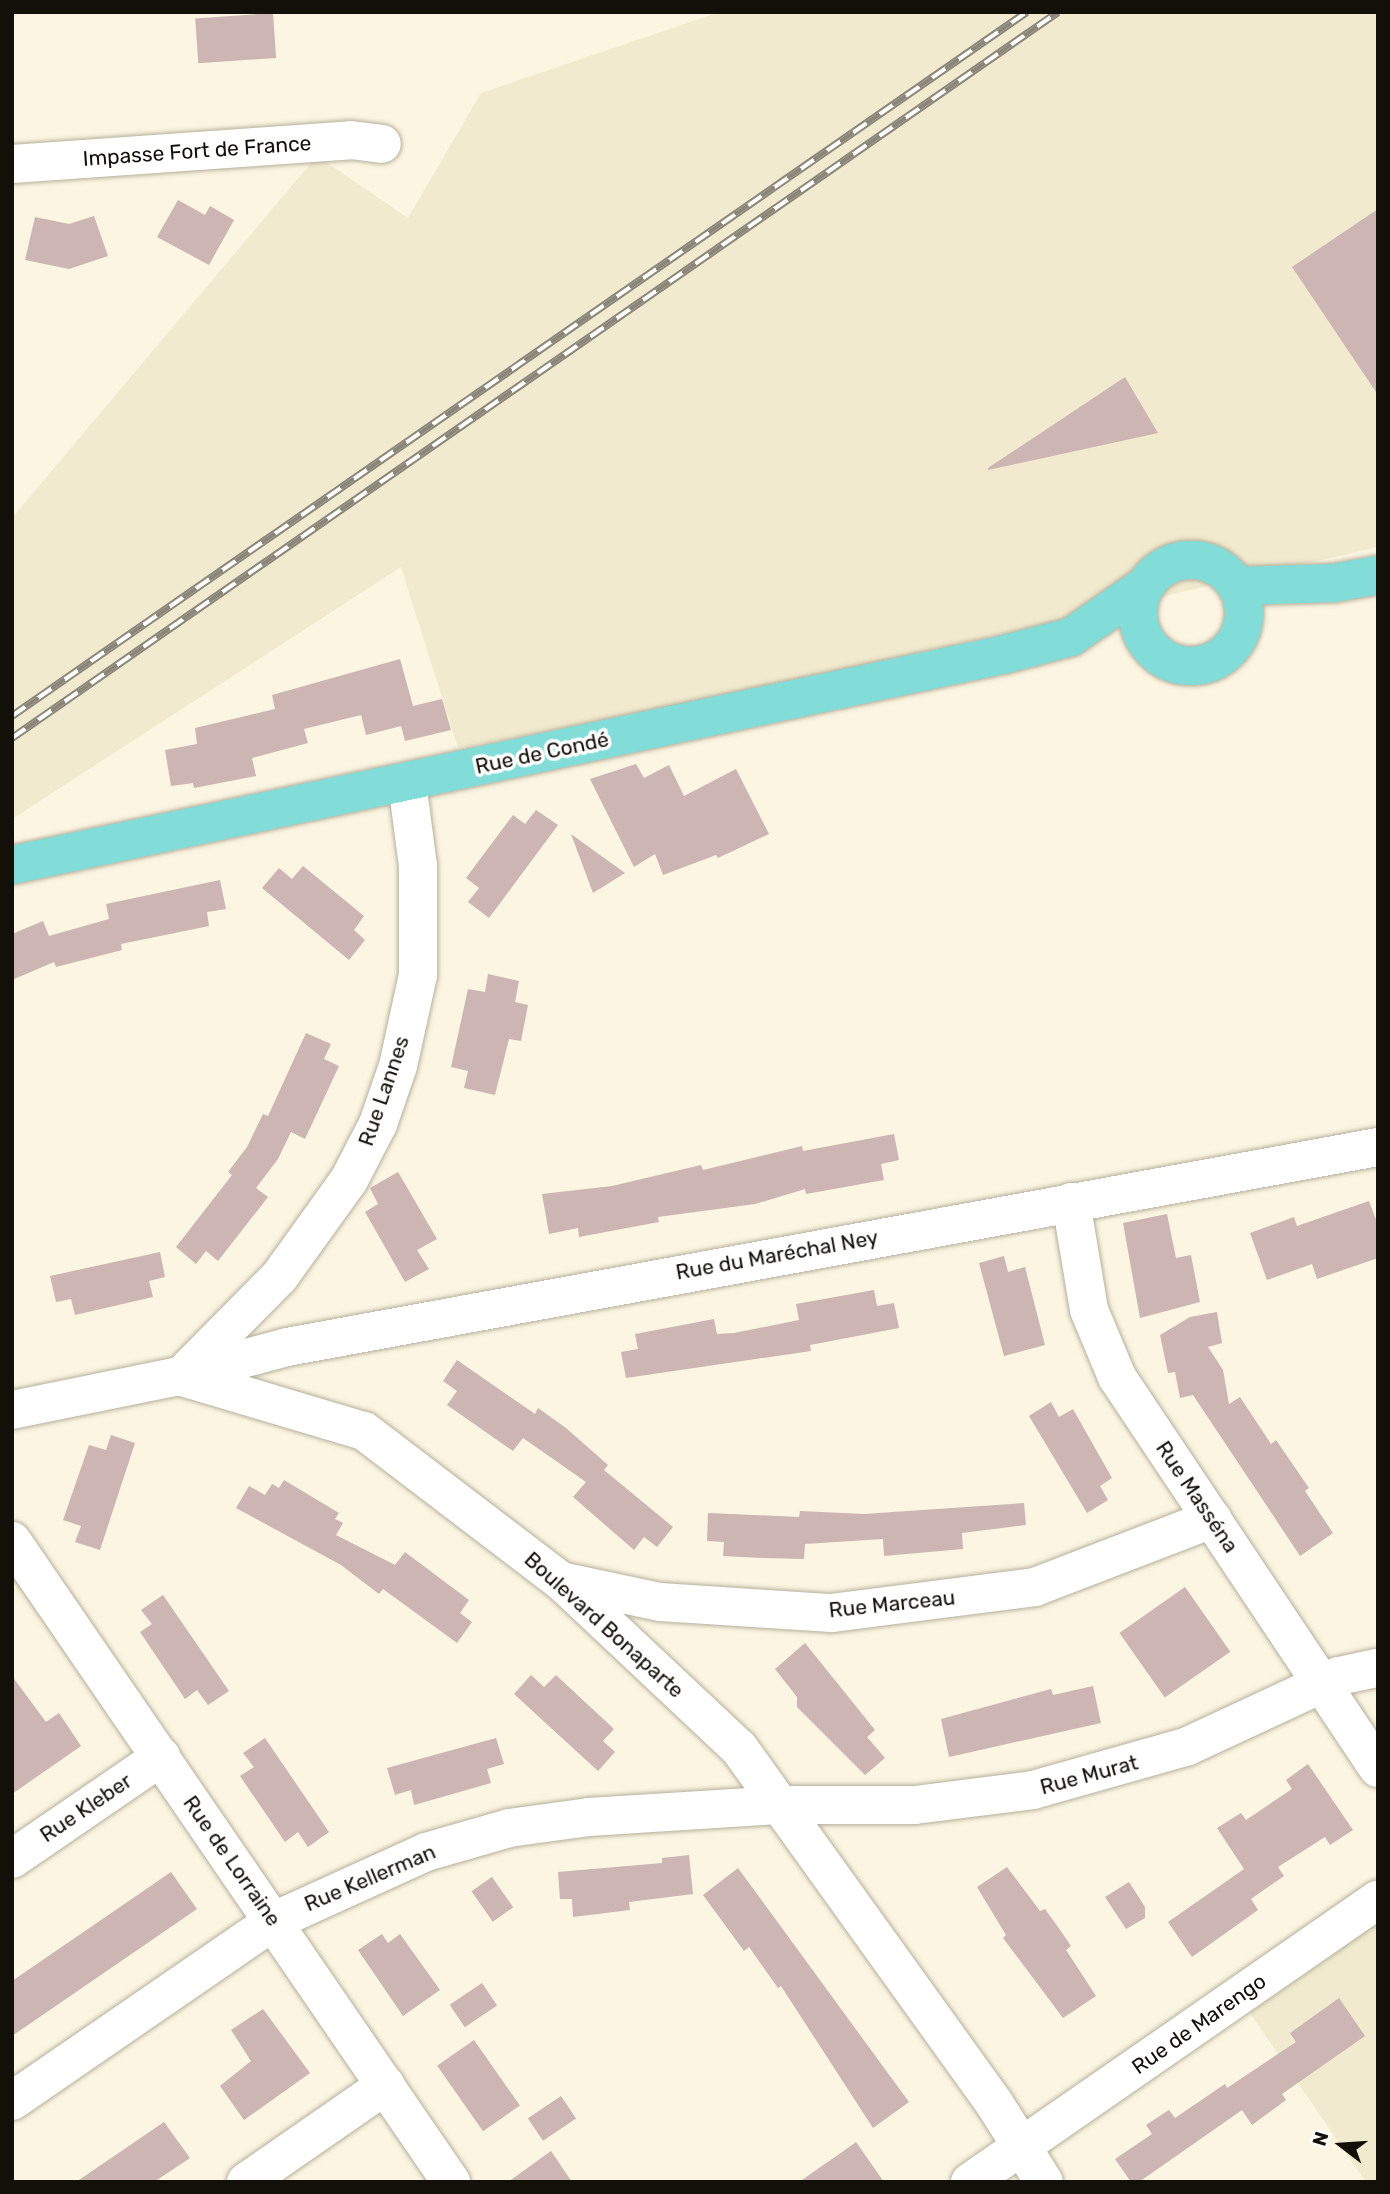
<!DOCTYPE html>
<html>
<head>
<meta charset="utf-8">
<style>
  body { margin:0 }
  #map { position:relative; width:1390px; height:2194px; overflow:hidden; background:#fbf5e1; font-family:Rubik,sans-serif }
  div>[style] { position:absolute }
  [style*='--x'] { left:calc(var(--x)*1px); top:calc(var(--y)*1px); width:calc(var(--w)*1px); rotate:calc(var(--a)*1deg) }
  .built>* { inset:0; background:#f1eace }
  .building>* { inset:0; background:#ccb5b2; transform-origin:0 0 }
  .roads { filter:drop-shadow(0 0 2px #b5af9c) drop-shadow(0 0 2px #b5af9c) }
  .minor>* { height:38px; margin:-19px; padding:0 19px; transform-origin:19px; border-radius:19px; background:#fff }
  .major>* { height:38px; margin:-19px; padding:0 19px; transform-origin:19px; border-radius:19px; background:#82ddd9 }
  .major>.ring { margin:-19px; padding:0; box-sizing:content-box; background:none; border:38px solid #82ddd9; border-radius:50% }
  .rail>* { height:8px; margin-top:-4px; transform-origin:0; background:repeating-linear-gradient(90deg,#fff 0 16px,#8a8679 0 32px); box-sizing:border-box; border-block:2px solid #8a8679 }
  span { translate:-50% -50%; white-space:nowrap; text-align:center; line-height:1.15; -webkit-text-stroke:7px #fff; paint-order:stroke }
  .street-label { font-size:21px; color:#121009 }
  .frame { position:absolute; inset:0; border:14px solid #121009; pointer-events:none }
  .north { position:absolute; left:1306px; top:2110px; width:70px; height:70px; -webkit-text-stroke:5px #fff; paint-order:stroke; rotate:287deg; font-size:19px; font-weight:700; line-height:28px; text-align:center; color:#121009 }
  .north::after { content:''; display:block; margin:auto; width:24px; height:32px; background:#121009; clip-path:polygon(50% 0,100% 100%,50% 72%,0 100%) }
</style>
</head>
<body>
<div id="map">
  <div class="built">
    <div style="clip-path:polygon(720px 12px,1378px 12px,1378px 547px,734px 695px,458px 748px,401px 567px,12px 819px,12px 518px,317px 156px,408px 218px,481px 93px)"></div>
    <div style="clip-path:polygon(1378px 1923px,1378px 2182px,1366px 2182px,1250px 2013px)"></div>
  </div>
  <div class="building">
    <div style="left:273px;top:13px;width:45px;height:78px;rotate:86deg"></div>
    <div style="clip-path:polygon(178px 200px,205px 215px,210px 206px,234px 220px,209px 265px,157px 237px)"></div>
    <div style="clip-path:polygon(1378px 209px,1378px 395px,1292px 267px)"></div>
    <div style="clip-path:polygon(94px 216px,108px 256px,69px 269px,25px 260px,35px 217px,69px 224px)"></div>
    <div style="clip-path:polygon(1125px 377px,1158px 433px,988px 470px,988px 468px)"></div>
    <div style="clip-path:polygon(400px 659px,413px 706px,442px 699px,451px 730px,405px 741px,401px 726px,366px 735px,361px 715px,304px 729px,308px 743px,252px 758px,256px 776px,194px 788px,193px 783px,171px 786px,165px 750px,197px 744px,195px 728px,275px 709px,272px 695px)"></div>
    <div style="clip-path:polygon(636px 764px,644px 778px,669px 765px,684px 796px,736px 769px,769px 834px,718px 858px,716px 855px,663px 875px,655px 854px,634px 867px,590px 779px)"></div>
    <div style="clip-path:polygon(536px 810px,558px 825px,489px 918px,468px 902px,479px 888px,466px 878px,513px 815px,525px 824px)"></div>
    <div style="clip-path:polygon(571px 834px,625px 873px,593px 893px)"></div>
    <div style="clip-path:polygon(303px 866px,364px 916px,354px 930px,365px 940px,349px 960px,262px 888px,279px 868px,292px 879px)"></div>
    <div style="clip-path:polygon(220px 880px,226px 909px,207px 912px,209px 926px,121px 944px,122px 950px,56px 967px,54px 962px,12px 980px,12px 934px,43px 921px,49px 936px,109px 919px,106px 904px)"></div>
    <div style="clip-path:polygon(488px 974px,519px 981px,515px 1002px,528px 1005px,521px 1041px,509px 1039px,495px 1095px,464px 1088px,468px 1071px,451px 1067px,468px 989px,485px 992px)"></div>
    <div style="clip-path:polygon(306px 1033px,331px 1044px,324px 1059px,339px 1066px,305px 1139px,291px 1132px,278px 1159px,256px 1188px,268px 1197px,218px 1261px,206px 1251px,196px 1264px,176px 1247px,232px 1175px,228px 1172px,247px 1147px,263px 1114px,268px 1116px)"></div>
    <div style="clip-path:polygon(894px 1134px,899px 1160px,881px 1164px,884px 1180px,806px 1194px,805px 1189px,755px 1204px,658px 1217px,659px 1222px,579px 1237px,578px 1228px,549px 1234px,542px 1194px,612px 1186px,701px 1165px,703px 1170px,802px 1146px,803px 1151px)"></div>
    <div style="clip-path:polygon(398px 1172px,437px 1239px,417px 1250px,429px 1269px,405px 1282px,365px 1212px,378px 1204px,370px 1188px)"></div>
    <div style="clip-path:polygon(1369px 1201px,1378px 1225px,1378px 1258px,1317px 1279px,1312px 1264px,1267px 1280px,1250px 1233px,1294px 1217px,1297px 1226px)"></div>
    <div style="clip-path:polygon(1167px 1214px,1176px 1258px,1191px 1255px,1200px 1302px,1140px 1318px,1123px 1223px)"></div>
    <div style="clip-path:polygon(160px 1252px,165px 1277px,149px 1281px,153px 1297px,75px 1315px,71px 1299px,56px 1302px,50px 1276px)"></div>
    <div style="clip-path:polygon(1004px 1256px,1008px 1272px,1025px 1267px,1045px 1345px,1004px 1356px,979px 1263px)"></div>
    <div style="clip-path:polygon(874px 1290px,877px 1306px,894px 1303px,899px 1328px,810px 1345px,811px 1351px,626px 1378px,621px 1352px,638px 1349px,635px 1334px,714px 1319px,717px 1334px,734px 1333px,799px 1320px,796px 1304px)"></div>
    <div style="clip-path:polygon(1217px 1312px,1222px 1343px,1208px 1347px,1223px 1370px,1229px 1404px,1240px 1397px,1271px 1444px,1276px 1440px,1309px 1488px,1305px 1491px,1333px 1533px,1300px 1556px,1193px 1395px,1180px 1398px,1175px 1372px,1168px 1373px,1160px 1335px,1190px 1317px)"></div>
    <div style="clip-path:polygon(457px 1360px,535px 1414px,538px 1408px,566px 1428px,608px 1465px,604px 1470px,673px 1527px,657px 1547px,644px 1537px,634px 1550px,573px 1497px,586px 1482px,523px 1438px,513px 1451px,447px 1405px,457px 1391px,443px 1381px)"></div>
    <div style="clip-path:polygon(1051px 1402px,1059px 1417px,1073px 1409px,1112px 1478px,1100px 1486px,1108px 1500px,1087px 1513px,1029px 1416px)"></div>
    <div style="clip-path:polygon(111px 1435px,135px 1443px,100px 1550px,75px 1542px,81px 1526px,63px 1520px,89px 1445px,106px 1450px)"></div>
    <div style="clip-path:polygon(284px 1480px,339px 1513px,335px 1519px,343px 1523px,336px 1535px,395px 1565px,405px 1552px,469px 1600px,460px 1613px,472px 1622px,457px 1643px,383px 1589px,379px 1594px,341px 1565px,236px 1508px,249px 1486px,265px 1495px,272px 1484px,279px 1488px)"></div>
    <div style="clip-path:polygon(1024px 1503px,1026px 1525px,962px 1533px,963px 1549px,884px 1556px,883px 1539px,805px 1544px,804px 1559px,763px 1558px,723px 1556px,724px 1542px,707px 1541px,708px 1513px,799px 1517px,800px 1511px,864px 1514px)"></div>
    <div style="left:1185px;top:1587px;width:79px;height:80px;rotate:55deg"></div>
    <div style="clip-path:polygon(163px 1595px,229px 1691px,208px 1705px,197px 1690px,185px 1699px,140px 1632px,152px 1624px,141px 1610px)"></div>
    <div style="clip-path:polygon(805px 1643px,875px 1730px,867px 1737px,885px 1758px,865px 1775px,797px 1707px,797px 1697px,775px 1669px)"></div>
    <div style="clip-path:polygon(531px 1675px,544px 1687px,556px 1675px,614px 1729px,603px 1741px,615px 1752px,598px 1771px,514px 1694px)"></div>
    <div style="clip-path:polygon(12px 1676px,46px 1722px,59px 1713px,81px 1746px,12px 1794px)"></div>
    <div style="clip-path:polygon(1093px 1686px,1101px 1723px,949px 1757px,941px 1719px,1051px 1689px,1053px 1695px)"></div>
    <div style="clip-path:polygon(265px 1738px,329px 1832px,308px 1847px,298px 1832px,285px 1842px,240px 1776px,254px 1767px,243px 1753px)"></div>
    <div style="clip-path:polygon(496px 1738px,504px 1764px,487px 1769px,491px 1783px,414px 1805px,411px 1790px,395px 1795px,387px 1768px)"></div>
    <div style="clip-path:polygon(1308px 1764px,1353px 1830px,1330px 1845px,1325px 1837px,1278px 1867px,1284px 1876px,1251px 1899px,1258px 1910px,1192px 1957px,1168px 1922px,1244px 1869px,1217px 1828px,1241px 1813px,1246px 1820px,1292px 1789px,1286px 1780px)"></div>
    <div style="clip-path:polygon(689px 1855px,693px 1894px,629px 1902px,630px 1910px,573px 1917px,572px 1899px,560px 1899px,558px 1872px,662px 1863px,662px 1858px)"></div>
    <div style="clip-path:polygon(1007px 1867px,1040px 1911px,1045px 1909px,1058px 1927px,1071px 1946px,1066px 1950px,1096px 1996px,1063px 2018px,1003px 1938px,1006px 1935px,977px 1887px)"></div>
    <div style="clip-path:polygon(738px 1868px,909px 2102px,873px 2128px,781px 1986px,778px 1988px,749px 1947px,744px 1951px,703px 1895px)"></div>
    <div style="clip-path:polygon(171px 1872px,197px 1909px,12px 2036px,12px 1981px)"></div>
    <div style="left:492px;top:1877px;width:37px;height:25px;rotate:55deg"></div>
    <div style="clip-path:polygon(1129px 1882px,1145px 1907px,1145px 1918px,1126px 1929px,1105px 1897px)"></div>
    <div style="clip-path:polygon(382px 1934px,388px 1943px,400px 1934px,440px 1990px,403px 2016px,358px 1950px)"></div>
    <div style="left:482px;top:1983px;width:27px;height:39px;rotate:56deg"></div>
    <div style="clip-path:polygon(1339px 1998px,1365px 2036px,1282px 2094px,1286px 2100px,1252px 2125px,1242px 2110px,1139px 2182px,1131px 2182px,1115px 2159px,1152px 2134px,1146px 2125px,1169px 2110px,1175px 2118px,1225px 2084px,1227px 2088px,1296px 2042px,1290px 2033px)"></div>
    <div style="clip-path:polygon(263px 2009px,310px 2073px,244px 2120px,220px 2086px,251px 2061px,231px 2030px)"></div>
    <div style="left:474px;top:2040px;width:80px;height:45px;rotate:55deg"></div>
    <div style="left:561px;top:2096px;width:27px;height:40px;rotate:56deg"></div>
    <div style="clip-path:polygon(164px 2122px,190px 2158px,154px 2182px,76px 2182px)"></div>
    <div style="clip-path:polygon(856px 2142px,884px 2182px,799px 2182px,845px 2150px)"></div>
    <div style="clip-path:polygon(551px 2151px,572px 2182px,508px 2182px)"></div>
  </div>
  <div class="roads">
    <div class="minor">
      <div style="--x:12;--y:164;--w:340;--a:-4"></div>
      <div style="--x:351;--y:140;--w:31;--a:7"></div>
      <div style="--x:1071;--y:1202;--w:109;--a:80.5"></div>
      <div style="--x:1089;--y:1310;--w:73;--a:67.3"></div>
      <div style="--x:1117;--y:1377;--w:470;--a:56.3"></div>
      <div style="--x:189;--y:1368;--w:129;--a:-45.3"></div>
      <div style="--x:280;--y:1276;--w:118;--a:-54.3"></div>
      <div style="--x:349;--y:1180;--w:63;--a:-62.6"></div>
      <div style="--x:378;--y:1124;--w:61;--a:-71"></div>
      <div style="--x:398;--y:1066;--w:93;--a:-77.6"></div>
      <div style="--x:418;--y:975;--w:109;--a:-90"></div>
      <div style="--x:418;--y:866;--w:85;--a:-97.5"></div>
      <div style="--x:179;--y:1376;--w:112;--a:-15"></div>
      <div style="--x:287;--y:1347;--w:1109;--a:-10.39"></div>
      <div style="--x:12;--y:1410;--w:170;--a:-11.5"></div>
      <div style="--x:179;--y:1376;--w:193;--a:16.6"></div>
      <div style="--x:364;--y:1431;--w:248;--a:37.3"></div>
      <div style="--x:561;--y:1581;--w:244;--a:43.2"></div>
      <div style="--x:739;--y:1748;--w:437;--a:54.3"></div>
      <div style="--x:994;--y:2103;--w:93;--a:57.7"></div>
      <div style="--x:12;--y:1541;--w:777;--a:55.59"></div>
      <div style="--x:561;--y:1581;--w:101;--a:12"></div>
      <div style="--x:660;--y:1602;--w:172;--a:3.7"></div>
      <div style="--x:832;--y:1613;--w:205;--a:-7.3"></div>
      <div style="--x:1035;--y:1587;--w:190;--a:-21"></div>
      <div style="--x:12;--y:1859;--w:181;--a:-34.4"></div>
      <div style="--x:12;--y:2101;--w:318;--a:-34.5"></div>
      <div style="--x:274;--y:1921;--w:167;--a:-24.4"></div>
      <div style="--x:426;--y:1852;--w:86;--a:-16.1"></div>
      <div style="--x:509;--y:1828;--w:81;--a:-7.8"></div>
      <div style="--x:589;--y:1817;--w:193;--a:-3.6"></div>
      <div style="--x:782;--y:1805;--w:133;--a:0"></div>
      <div style="--x:915;--y:1805;--w:119;--a:-7.2"></div>
      <div style="--x:1033;--y:1790;--w:161;--a:-15.8"></div>
      <div style="--x:1188;--y:1746;--w:166;--a:-24.9"></div>
      <div style="--x:1339;--y:1676;--w:40;--a:-12"></div>
      <div style="--x:246;--y:2182;--w:170;--a:-34.7"></div>
      <div style="--x:970;--y:2182;--w:496;--a:-34.7"></div>
    </div>
    <div class="major">
      <div class="ring" style="left:1138px;top:560px;width:68px;height:68px"></div>
      <div style="--x:1238;--y:586;--w:96;--a:-1.8"></div>
      <div style="--x:1334;--y:583;--w:45;--a:-10.3"></div>
      <div style="--x:12;--y:865;--w:1012;--a:-11.98"></div>
      <div style="--x:1002;--y:655;--w:71;--a:-14.6"></div>
      <div style="--x:1071;--y:637;--w:91;--a:-34.7"></div>
    </div>
  </div>
  <div class="rail">
    <div style="--x:12;--y:716;--w:1235;--a:-34.75"></div>
    <div style="--x:12;--y:738;--w:1273;--a:-34.76"></div>
  </div>
  <div class="street-label">
    <span style="left:197px;top:151px;rotate:-4deg">Impasse Fort de France</span>
    <span style="left:542px;top:753px;rotate:-12deg">Rue de Condé</span>
    <span style="left:384px;top:1091px;rotate:-71deg">Rue Lannes</span>
    <span style="left:777px;top:1255px;rotate:-10deg">Rue du Maréchal Ney</span>
    <span style="left:1197px;top:1497px;rotate:56deg">Rue Masséna</span>
    <span style="left:892px;top:1604px;rotate:-6deg">Rue Marceau</span>
    <span style="left:604px;top:1625px;rotate:42deg">Boulevard Bonaparte</span>
    <span style="left:1089px;top:1775px;rotate:-15deg">Rue Murat</span>
    <span style="left:86px;top:1808px;rotate:-34deg">Rue Kleber</span>
    <span style="left:232px;top:1861px;rotate:55deg">Rue de Lorraine</span>
    <span style="left:370px;top:1878px;rotate:-23deg">Rue Kellerman</span>
    <span style="left:1199px;top:2024px;rotate:-35deg">Rue de Marengo</span>
  </div>
  <div class="frame"></div>
  <div class="north">N</div>
</div>
</body>
</html>
